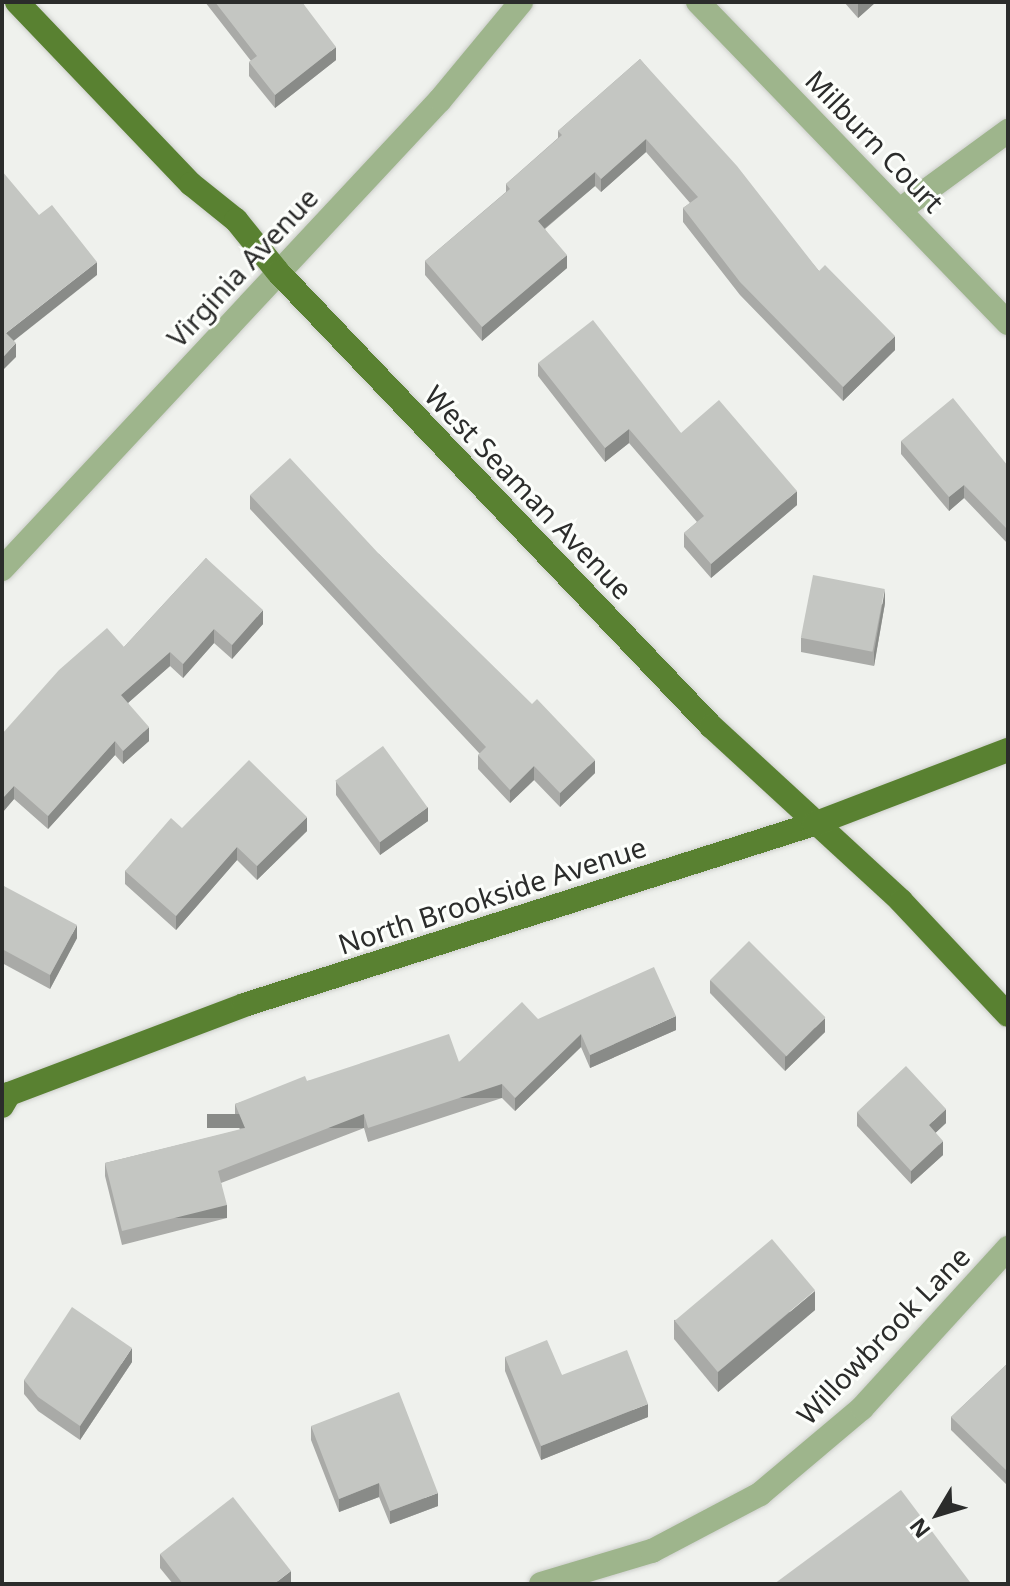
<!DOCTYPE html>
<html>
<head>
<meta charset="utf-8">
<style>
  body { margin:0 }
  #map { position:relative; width:1010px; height:1586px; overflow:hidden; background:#eff1ed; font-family:"Noto Sans",sans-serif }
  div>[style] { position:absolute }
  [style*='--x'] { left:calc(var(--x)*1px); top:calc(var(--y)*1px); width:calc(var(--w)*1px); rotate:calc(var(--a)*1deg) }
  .roads { filter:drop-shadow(0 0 2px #ccceca) drop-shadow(0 0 2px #ccceca) }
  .minor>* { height:24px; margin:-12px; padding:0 12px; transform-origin:12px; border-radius:12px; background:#9eb58c }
  .major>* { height:24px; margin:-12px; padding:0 12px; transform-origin:12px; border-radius:12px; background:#598131 }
  .wall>* { inset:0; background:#a9aaa7 }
  .shaded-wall>* { inset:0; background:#898b88; transform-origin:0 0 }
  .building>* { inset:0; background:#c4c6c2; transform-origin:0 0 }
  span { translate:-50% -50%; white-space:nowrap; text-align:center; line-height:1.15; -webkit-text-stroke:6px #fcfefb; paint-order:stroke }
  .street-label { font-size:28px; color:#2b2c2b }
  .frame { position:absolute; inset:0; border:4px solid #2b2c2b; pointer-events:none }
  .north { position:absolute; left:898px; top:1474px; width:80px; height:80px; -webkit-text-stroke:6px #fcfefb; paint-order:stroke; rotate:232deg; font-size:22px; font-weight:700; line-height:32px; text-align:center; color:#2b2c2b }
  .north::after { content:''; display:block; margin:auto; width:28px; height:36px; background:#2b2c2b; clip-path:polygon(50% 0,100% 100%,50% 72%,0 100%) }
</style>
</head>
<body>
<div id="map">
  <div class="roads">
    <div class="minor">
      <div style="--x:698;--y:2;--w:446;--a:46"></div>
      <div style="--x:900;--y:210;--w:134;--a:-36.2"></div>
      <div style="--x:2;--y:569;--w:642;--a:-46.96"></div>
      <div style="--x:440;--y:100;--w:127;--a:-50.4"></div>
      <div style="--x:541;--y:1584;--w:116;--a:-16.6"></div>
      <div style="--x:652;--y:1551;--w:122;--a:-27.8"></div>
      <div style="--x:760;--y:1494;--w:133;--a:-40.1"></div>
      <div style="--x:862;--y:1408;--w:217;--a:-47.6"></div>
    </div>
    <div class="major">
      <div style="--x:17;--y:2;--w:252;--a:46.3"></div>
      <div style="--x:191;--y:184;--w:58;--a:38.7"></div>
      <div style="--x:236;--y:220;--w:67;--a:51.1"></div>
      <div style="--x:278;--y:272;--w:627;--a:46.36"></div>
      <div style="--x:711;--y:726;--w:258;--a:42.6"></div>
      <div style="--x:901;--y:901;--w:156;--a:46.8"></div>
      <div style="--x:2;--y:1106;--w:14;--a:-60"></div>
      <div style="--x:9;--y:1094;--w:251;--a:-20.7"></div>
      <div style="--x:244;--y:1005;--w:598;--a:-17.62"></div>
      <div style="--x:814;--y:824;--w:208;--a:-20.9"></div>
    </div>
  </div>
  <div class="wall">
    <div style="clip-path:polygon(205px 2px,302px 2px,336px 60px,275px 108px,249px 76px,249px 62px,251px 61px)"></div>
    <div style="clip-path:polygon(844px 2px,876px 2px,858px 18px)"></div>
    <div style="clip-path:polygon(640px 59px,819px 271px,895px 350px,843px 401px,740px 295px,683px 222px,683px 208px,690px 203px,646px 152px,601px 192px,595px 186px,545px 229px,567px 268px,482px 341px,425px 275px,425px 261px,506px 192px,506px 184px,558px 138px,558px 131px)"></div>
    <div style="clip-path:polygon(538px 363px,681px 433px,797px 505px,711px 578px,684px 547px,684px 533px,697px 522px,629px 443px,605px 462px,538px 376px)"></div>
    <div style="clip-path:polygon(901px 441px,1008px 466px,1008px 544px,964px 498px,949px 511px,901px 454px)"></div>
    <div style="clip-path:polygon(250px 495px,379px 554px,595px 773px,560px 807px,534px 780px,510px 803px,478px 769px,478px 755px,480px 754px,250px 509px)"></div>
    <div style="clip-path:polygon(206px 558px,263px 624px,232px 659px,214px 643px,183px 678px,170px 666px,128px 703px,149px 741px,123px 764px,115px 755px,48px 829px,14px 799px,2px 813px,2px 734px,124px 647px)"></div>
    <div style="clip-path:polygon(885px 603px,874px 666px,801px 652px,801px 638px)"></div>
    <div style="clip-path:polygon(336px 781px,428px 821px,380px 855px,336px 795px)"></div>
    <div style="clip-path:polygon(182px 828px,307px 831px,257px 880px,237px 860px,176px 930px,125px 884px,125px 871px)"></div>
    <div style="clip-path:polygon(2px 885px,77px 938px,50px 989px,2px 963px)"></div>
    <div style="clip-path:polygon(710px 980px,825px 1032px,785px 1071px,710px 993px)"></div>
    <div style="clip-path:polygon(538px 1019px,676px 1030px,590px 1068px,581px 1047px,515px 1111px,502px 1098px,368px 1142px,364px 1128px,221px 1183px,227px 1218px,122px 1245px,105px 1176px,105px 1163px,240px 1130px,235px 1117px,235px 1104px,307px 1081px,459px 1062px)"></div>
    <div style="clip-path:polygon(857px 1112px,946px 1123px,935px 1133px,943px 1155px,911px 1184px,857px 1126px)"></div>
    <div style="clip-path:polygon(815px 1310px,718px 1392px,674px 1339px,674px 1320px)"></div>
    <div style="clip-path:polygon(505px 1357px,562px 1375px,648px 1417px,541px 1460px,505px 1371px)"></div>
    <div style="clip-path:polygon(132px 1362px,80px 1440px,38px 1411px,24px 1394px,24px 1380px)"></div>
    <div style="clip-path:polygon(1008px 1363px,1008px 1486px,951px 1430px,951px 1417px)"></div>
    <div style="clip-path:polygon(311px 1426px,438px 1506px,390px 1524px,379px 1497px,339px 1512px,311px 1440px)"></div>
    <div style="clip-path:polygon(160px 1554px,291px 1584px,173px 1584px,160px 1568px)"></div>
  </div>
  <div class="shaded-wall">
    <div style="clip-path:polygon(860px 2px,876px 2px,858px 18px,858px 4px)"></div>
    <div style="clip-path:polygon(336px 47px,336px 60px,275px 108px,275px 95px)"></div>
    <div style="clip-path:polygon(646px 139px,646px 152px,601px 192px,601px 179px)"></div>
    <div style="clip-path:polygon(595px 172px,595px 186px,538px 234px,538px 221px)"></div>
    <div style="clip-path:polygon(567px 255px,567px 268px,482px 341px,482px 327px)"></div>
    <div style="clip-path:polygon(97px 262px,97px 275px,6px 347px,6px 333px)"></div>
    <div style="clip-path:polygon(895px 336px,895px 350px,843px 401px,843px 387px)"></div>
    <div style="clip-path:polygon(16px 343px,16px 357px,2px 371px,2px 358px)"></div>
    <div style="clip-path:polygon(629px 429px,629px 443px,605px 462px,605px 448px)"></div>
    <div style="clip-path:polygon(964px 485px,964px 498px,949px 511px,949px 497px)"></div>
    <div style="clip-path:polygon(797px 491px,797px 505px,711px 578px,711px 564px)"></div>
    <div style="clip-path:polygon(885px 589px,885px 603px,874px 666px,874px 652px)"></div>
    <div style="clip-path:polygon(263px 610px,263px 624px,232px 659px,232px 645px)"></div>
    <div style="clip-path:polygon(214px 629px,214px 643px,183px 678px,183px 664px)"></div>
    <div style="clip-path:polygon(170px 652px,170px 666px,121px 709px,121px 695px)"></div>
    <div style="clip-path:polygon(149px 727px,149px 741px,123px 764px,123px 751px)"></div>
    <div style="clip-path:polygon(115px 741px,115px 755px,48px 829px,48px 816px)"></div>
    <div style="clip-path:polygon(595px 760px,595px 773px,560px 807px,560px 793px)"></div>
    <div style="clip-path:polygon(534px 766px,534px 780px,510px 803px,510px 790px)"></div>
    <div style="clip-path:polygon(14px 786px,14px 799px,2px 813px,2px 799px)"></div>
    <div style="clip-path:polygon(428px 807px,428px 821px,380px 855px,380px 842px)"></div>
    <div style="clip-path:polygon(307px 817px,307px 831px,257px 880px,257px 866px)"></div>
    <div style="clip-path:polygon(237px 847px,237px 860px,176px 930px,176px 916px)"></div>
    <div style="clip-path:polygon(77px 925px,77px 938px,50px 989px,50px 975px)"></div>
    <div style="clip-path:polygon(676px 1016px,676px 1030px,590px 1068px,590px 1055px)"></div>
    <div style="clip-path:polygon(825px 1018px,825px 1032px,785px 1071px,785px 1057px)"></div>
    <div style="clip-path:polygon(581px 1034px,581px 1047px,515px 1111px,515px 1098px)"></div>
    <div style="left:502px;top:1084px;width:14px;height:141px;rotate:90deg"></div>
    <div style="clip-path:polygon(946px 1109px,946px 1123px,929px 1139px,929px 1125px)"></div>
    <div style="left:364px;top:1114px;width:14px;height:157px;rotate:90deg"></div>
    <div style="clip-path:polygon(943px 1141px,943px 1155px,911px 1184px,911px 1171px)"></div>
    <div style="left:227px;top:1205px;width:13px;height:108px;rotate:90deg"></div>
    <div style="clip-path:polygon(815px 1291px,815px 1310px,718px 1392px,718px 1372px)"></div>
    <div style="clip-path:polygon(132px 1348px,132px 1362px,80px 1440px,80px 1426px)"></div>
    <div style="clip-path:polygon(648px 1404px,648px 1417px,541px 1460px,541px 1446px)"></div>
    <div style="clip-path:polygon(379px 1483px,379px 1497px,339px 1512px,339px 1499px)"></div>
    <div style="clip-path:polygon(438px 1493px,438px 1506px,390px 1524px,390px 1511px)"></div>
    <div style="clip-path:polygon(291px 1571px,291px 1584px,274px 1584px)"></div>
  </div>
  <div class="building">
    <div style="clip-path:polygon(215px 2px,302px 2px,336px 47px,275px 95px,249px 62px,257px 56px)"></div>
    <div style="clip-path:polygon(640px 59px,737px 166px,819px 271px,825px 265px,895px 336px,843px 387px,740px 282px,683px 208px,698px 197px,646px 139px,601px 179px,595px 172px,538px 221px,567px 255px,482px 327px,425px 261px,510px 189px,506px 184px,562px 135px,558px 131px)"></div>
    <div style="clip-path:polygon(2px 171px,39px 215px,52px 205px,97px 262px,6px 333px,16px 343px,2px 358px)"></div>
    <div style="clip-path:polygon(593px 320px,681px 433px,719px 400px,797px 491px,711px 564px,684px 533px,704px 516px,629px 429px,605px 448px,538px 363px)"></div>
    <div style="clip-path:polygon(953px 398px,1008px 466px,1008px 530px,964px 485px,949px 497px,901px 441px)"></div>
    <div style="clip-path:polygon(290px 458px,379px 554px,532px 704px,537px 699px,595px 760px,560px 793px,534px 766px,510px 790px,478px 755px,486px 747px,250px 495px)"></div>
    <div style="clip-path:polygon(206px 558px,263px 610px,232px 645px,214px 629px,183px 664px,170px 652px,121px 695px,149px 727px,123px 751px,115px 741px,48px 816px,14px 786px,2px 799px,2px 734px,59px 670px,107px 628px,124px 647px)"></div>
    <div style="left:813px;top:575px;width:73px;height:64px;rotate:11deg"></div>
    <div style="left:383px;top:746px;width:76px;height:59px;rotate:54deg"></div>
    <div style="clip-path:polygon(249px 760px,307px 817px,257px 866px,237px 847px,176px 916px,125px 871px,171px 818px,182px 828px)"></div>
    <div style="clip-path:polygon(2px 885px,77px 925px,50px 975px,2px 949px)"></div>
    <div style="left:749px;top:941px;width:108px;height:55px;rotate:45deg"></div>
    <div style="clip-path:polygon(654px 967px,676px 1016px,590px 1055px,581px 1034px,515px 1098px,502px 1084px,368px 1128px,364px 1114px,218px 1171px,227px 1205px,122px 1231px,105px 1163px,245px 1128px,235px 1104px,305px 1076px,307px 1081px,449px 1034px,459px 1062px,522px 1002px,538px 1019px)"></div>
    <div style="clip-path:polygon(906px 1066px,946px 1109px,929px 1125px,943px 1141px,911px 1171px,857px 1112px)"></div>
    <div style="left:772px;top:1239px;width:67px;height:127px;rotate:50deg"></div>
    <div style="clip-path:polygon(72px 1307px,132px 1348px,80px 1426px,38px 1397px,24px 1380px)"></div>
    <div style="clip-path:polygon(547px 1340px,562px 1375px,627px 1350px,648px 1404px,541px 1446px,505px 1357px)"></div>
    <div style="clip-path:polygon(1008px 1363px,1008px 1472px,951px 1417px)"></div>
    <div style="clip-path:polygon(399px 1392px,438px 1493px,390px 1511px,379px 1483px,339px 1499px,311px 1426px)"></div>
    <div style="clip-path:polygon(901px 1490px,970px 1582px,967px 1584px,774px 1584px)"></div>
    <div style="clip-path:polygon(233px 1497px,291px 1571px,274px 1584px,183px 1584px,160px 1554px)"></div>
  </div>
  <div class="street-label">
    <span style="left:875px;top:141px;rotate:46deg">Milburn Court</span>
    <span style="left:242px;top:267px;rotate:-47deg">Virginia Avenue</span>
    <span style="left:529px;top:492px;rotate:46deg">West Seaman Avenue</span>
    <span style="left:492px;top:895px;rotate:-18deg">North Brookside Avenue</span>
    <span style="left:883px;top:1335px;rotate:-46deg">Willowbrook Lane</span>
  </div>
  <div class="frame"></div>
  <div class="north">N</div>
</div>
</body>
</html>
